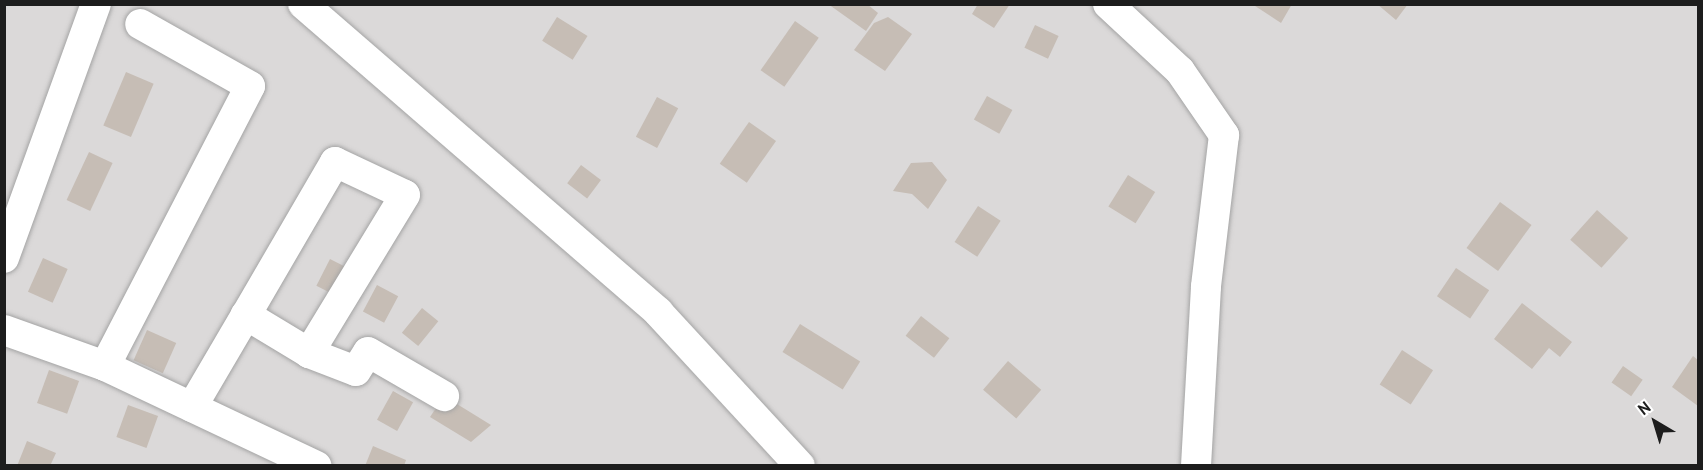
<!DOCTYPE html>
<html>
<head>
<meta charset="utf-8">
<style>
  body { margin:0 }
  #map { position:relative; width:1703px; height:470px; overflow:hidden; background:#eeeae2; font-family:"PT Sans",sans-serif }
  div>[style] { position:absolute }
  [style*='--x'] { left:calc(var(--x)*1px); top:calc(var(--y)*1px); width:calc(var(--w)*1px); rotate:calc(var(--a)*1deg) }
  .residential>* { inset:0; background:#dbd9d9; transform-origin:0 0 }
  .building>* { inset:0; background:#c6bdb5; transform-origin:0 0 }
  .roads { filter:drop-shadow(0 0 2px #a4a4a4) drop-shadow(0 0 2px #a4a4a4) }
  .minor>* { height:30px; margin:-15px; padding:0 15px; transform-origin:15px; border-radius:15px; background:#fff }
  span { translate:-50% -50%; white-space:nowrap; text-align:center; line-height:1.15; -webkit-text-stroke:4.5px #fff; paint-order:stroke }
  .frame { position:absolute; inset:0; border:6px solid #1d1d1d; pointer-events:none }
  .north { position:absolute; left:1625px; top:392px; width:60px; height:60px; -webkit-text-stroke:4px #fff; paint-order:stroke; rotate:322deg; font-size:16px; font-weight:700; line-height:24px; text-align:center; color:#1d1d1d }
  .north::after { content:''; display:block; margin:auto; width:21px; height:27px; background:#1d1d1d; clip-path:polygon(50% 0,100% 100%,50% 72%,0 100%) }
</style>
</head>
<body>
<div id="map">
  <div class="residential">
    <div style="left:5px;top:5px;width:1693px;height:460px"></div>
  </div>
  <div class="building">
    <div style="clip-path:polygon(828px 4px,867px 4px,878px 13px,866px 31px)"></div>
    <div style="clip-path:polygon(978px 4px,1010px 4px,994px 28px,972px 14px)"></div>
    <div style="clip-path:polygon(1252px 4px,1292px 4px,1281px 23px)"></div>
    <div style="clip-path:polygon(1377px 4px,1408px 4px,1396px 20px)"></div>
    <div style="left:557px;top:17px;width:36px;height:28px;rotate:32deg"></div>
    <div style="clip-path:polygon(888px 17px,912px 34px,885px 71px,854px 50px,874px 23px)"></div>
    <div style="left:795px;top:21px;width:29px;height:60px;rotate:35deg"></div>
    <div style="left:1035px;top:25px;width:26px;height:25px;rotate:25deg"></div>
    <div style="left:126px;top:72px;width:30px;height:58px;rotate:23deg"></div>
    <div style="left:987px;top:96px;width:29px;height:27px;rotate:29deg"></div>
    <div style="left:657px;top:97px;width:24px;height:45px;rotate:28deg"></div>
    <div style="left:749px;top:122px;width:33px;height:51px;rotate:35deg"></div>
    <div style="left:89px;top:152px;width:26px;height:53px;rotate:25deg"></div>
    <div style="clip-path:polygon(932px 162px,947px 180px,928px 209px,912px 194px,893px 191px,911px 163px)"></div>
    <div style="left:581px;top:165px;width:25px;height:23px;rotate:37deg"></div>
    <div style="left:1128px;top:175px;width:32px;height:37px;rotate:32deg"></div>
    <div style="left:1500px;top:202px;width:39px;height:57px;rotate:36deg"></div>
    <div style="left:978px;top:206px;width:27px;height:43px;rotate:33deg"></div>
    <div style="left:1597px;top:210px;width:42px;height:40px;rotate:42deg"></div>
    <div style="left:43px;top:258px;width:27px;height:37px;rotate:24deg"></div>
    <div style="left:330px;top:259px;width:27px;height:30px;rotate:27deg"></div>
    <div style="left:1456px;top:268px;width:40px;height:34px;rotate:34deg"></div>
    <div style="left:377px;top:285px;width:24px;height:30px;rotate:28deg"></div>
    <div style="clip-path:polygon(1522px 303px,1572px 342px,1560px 357px,1549px 348px,1532px 369px,1494px 339px)"></div>
    <div style="left:422px;top:308px;width:21px;height:32px;rotate:39deg"></div>
    <div style="left:921px;top:316px;width:36px;height:25px;rotate:38deg"></div>
    <div style="left:800px;top:324px;width:71px;height:33px;rotate:32deg"></div>
    <div style="left:147px;top:330px;width:32px;height:33px;rotate:24deg"></div>
    <div style="left:1402px;top:350px;width:37px;height:41px;rotate:33deg"></div>
    <div style="clip-path:polygon(1693px 356px,1698px 360px,1698px 406px,1672px 387px)"></div>
    <div style="left:1008px;top:361px;width:44px;height:38px;rotate:41deg"></div>
    <div style="left:1623px;top:366px;width:24px;height:20px;rotate:35deg"></div>
    <div style="left:49px;top:370px;width:32px;height:35px;rotate:20deg"></div>
    <div style="left:393px;top:391px;width:23px;height:33px;rotate:29deg"></div>
    <div style="clip-path:polygon(444px 396px,491px 425px,471px 442px,430px 417px)"></div>
    <div style="left:128px;top:405px;width:32px;height:34px;rotate:20deg"></div>
    <div style="clip-path:polygon(27px 441px,56px 453px,50px 466px,17px 466px)"></div>
    <div style="clip-path:polygon(373px 446px,406px 460px,404px 466px,365px 466px)"></div>
  </div>
  <div class="roads">
    <div class="minor">
      <div style="--x:303;--y:4;--w:470;--a:40.9"></div>
      <div style="--x:658;--y:312;--w:209;--a:47.3"></div>
      <div style="--x:1108;--y:4;--w:98;--a:42.9"></div>
      <div style="--x:1180;--y:71;--w:78;--a:55.5"></div>
      <div style="--x:1224;--y:135;--w:153;--a:96.8"></div>
      <div style="--x:1206;--y:287;--w:179;--a:93.2"></div>
      <div style="--x:4;--y:258;--w:270;--a:-70.1"></div>
      <div style="--x:4;--y:330;--w:107;--a:19.6"></div>
      <div style="--x:105;--y:366;--w:315;--a:-62.6"></div>
      <div style="--x:250;--y:86;--w:126;--a:-150.6"></div>
      <div style="--x:309;--y:353;--w:50;--a:21"></div>
      <div style="--x:356;--y:371;--w:22;--a:-58"></div>
      <div style="--x:368;--y:352;--w:88;--a:30.1"></div>
      <div style="--x:105;--y:366;--w:234;--a:25.3"></div>
      <div style="--x:192;--y:407;--w:107;--a:-59.6"></div>
      <div style="--x:246;--y:315;--w:177;--a:-59.8"></div>
      <div style="--x:335;--y:162;--w:77;--a:25.2"></div>
      <div style="--x:405;--y:195;--w:185;--a:121.3"></div>
      <div style="--x:309;--y:353;--w:74;--a:-148.9"></div>
    </div>
  </div>
  <div class="frame"></div>
  <div class="north">N</div>
</div>
</body>
</html>
